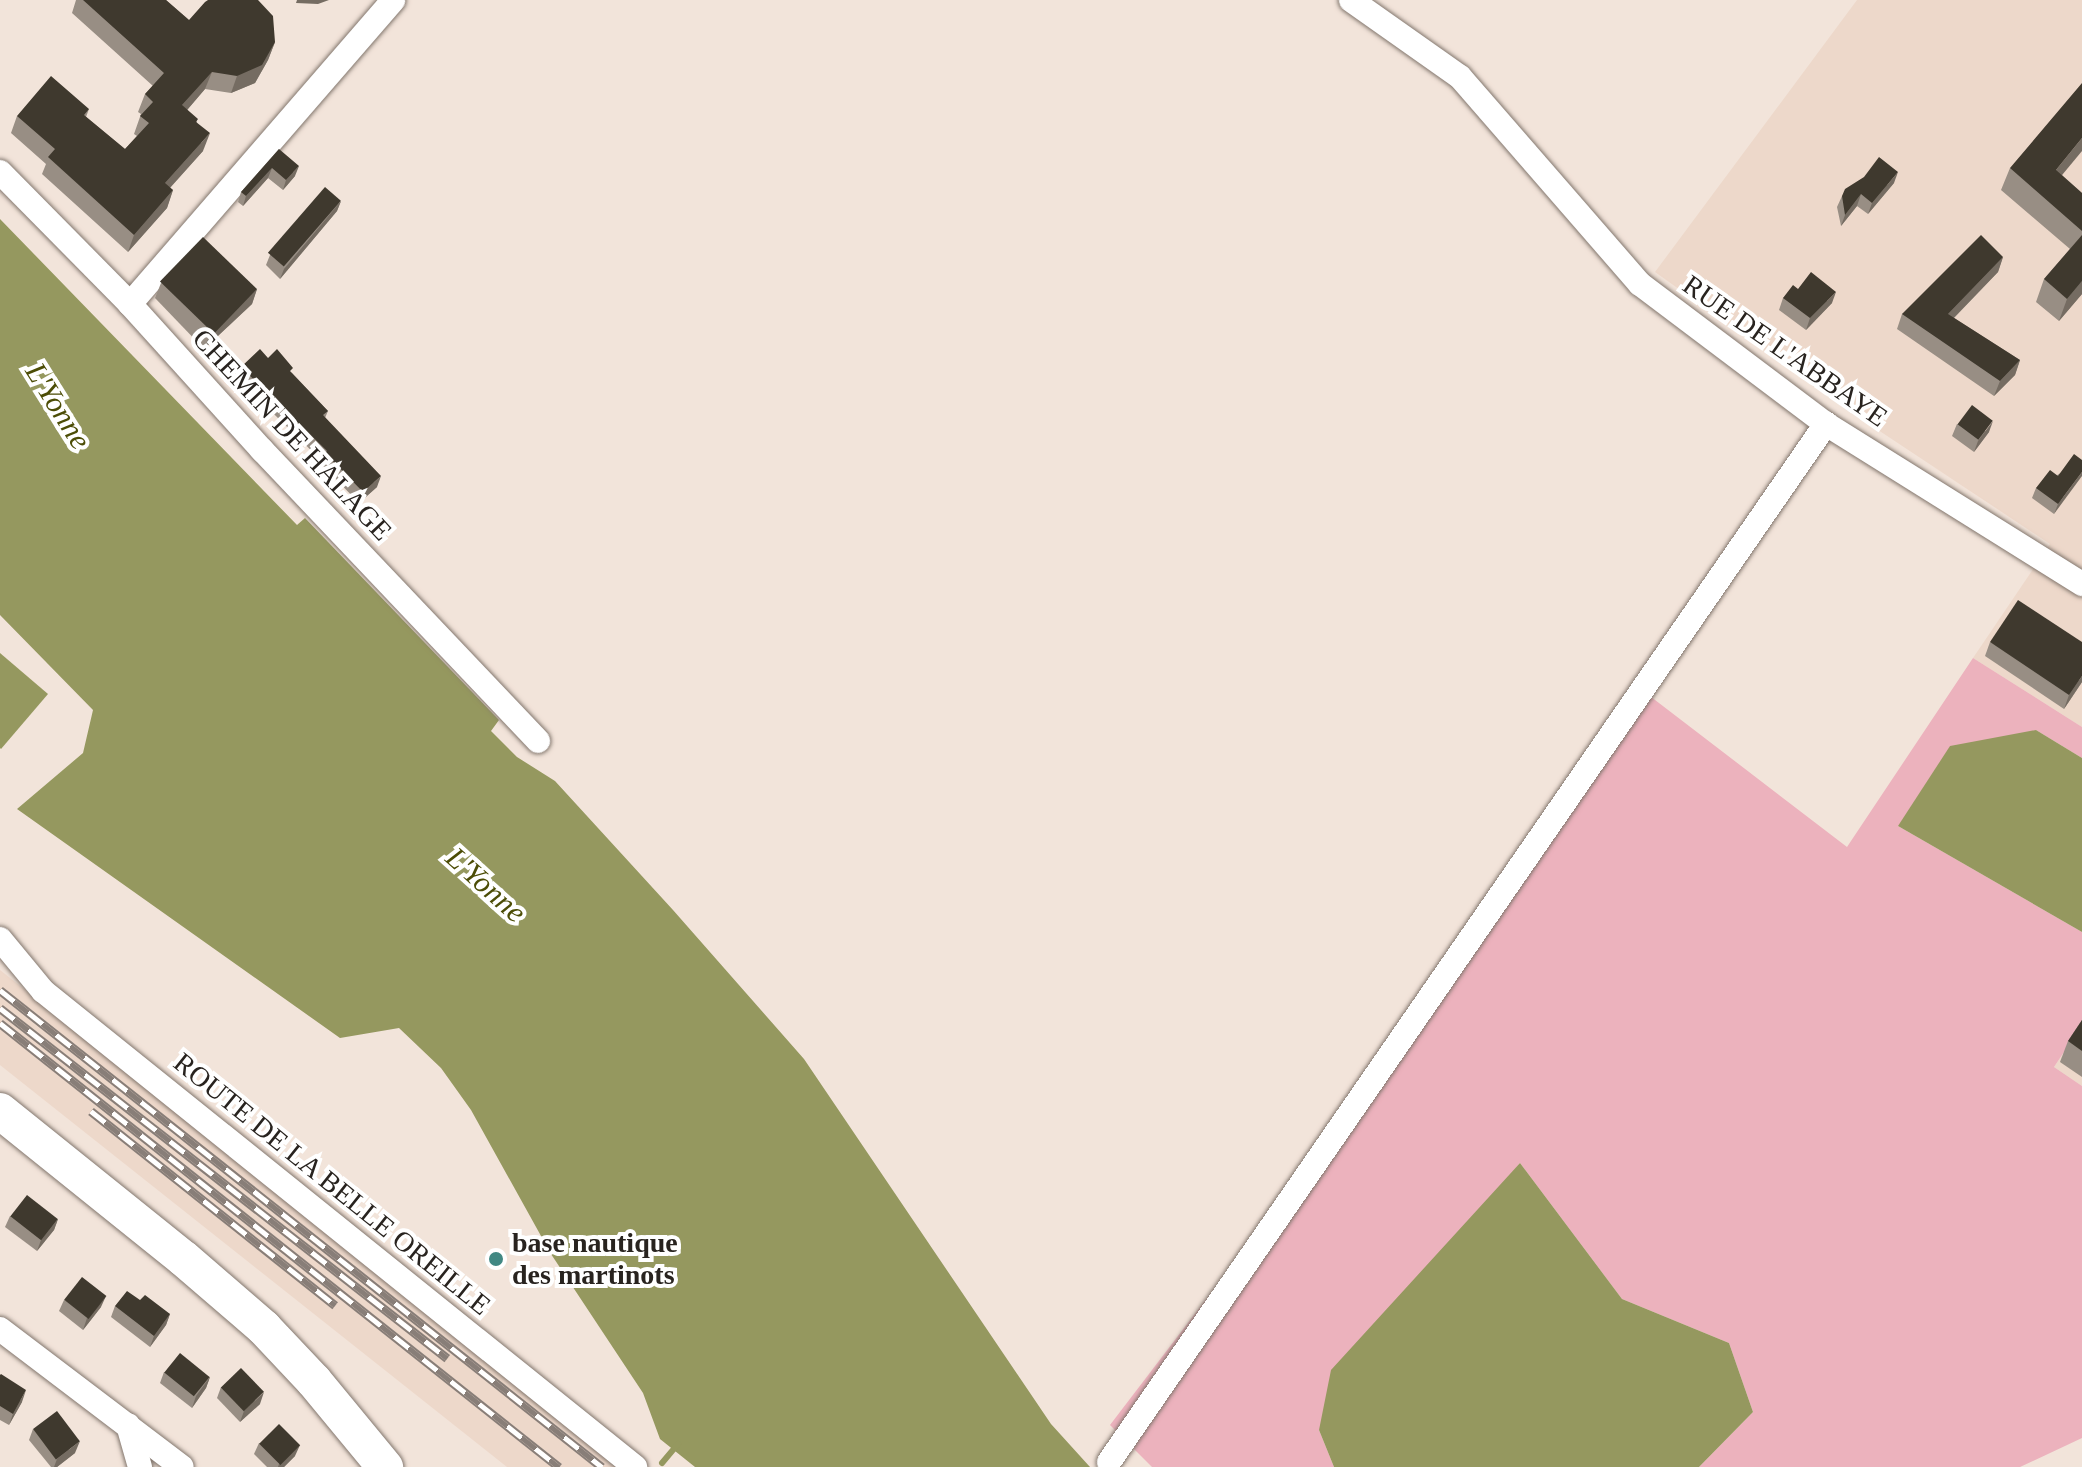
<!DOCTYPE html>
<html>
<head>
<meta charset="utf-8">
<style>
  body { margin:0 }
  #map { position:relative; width:2082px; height:1467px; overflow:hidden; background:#f2e4da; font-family:"Times New Roman",serif }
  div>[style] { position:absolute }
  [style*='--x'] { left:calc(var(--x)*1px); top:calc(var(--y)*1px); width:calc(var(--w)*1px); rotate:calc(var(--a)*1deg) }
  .built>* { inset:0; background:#edd8ca }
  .green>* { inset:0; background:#ecb2bd }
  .water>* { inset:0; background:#95985f }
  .stream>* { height:6px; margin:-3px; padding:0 3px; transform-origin:3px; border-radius:3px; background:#95985f }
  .roads { filter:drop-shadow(0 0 2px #82766d) drop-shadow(0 0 2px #82766d) }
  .minor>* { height:24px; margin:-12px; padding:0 12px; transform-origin:12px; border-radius:12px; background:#fff }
  .secondary>* { height:36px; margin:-18px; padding:0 18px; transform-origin:18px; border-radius:18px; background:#fff }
  .rail>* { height:9px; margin-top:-4.5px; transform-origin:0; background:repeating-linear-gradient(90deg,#fff 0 18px,#887e78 0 36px); box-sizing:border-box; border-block:2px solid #887e78 }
  .wall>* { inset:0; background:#988e84 }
  .shaded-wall>* { inset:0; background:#756c62 }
  .building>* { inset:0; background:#3f392e; transform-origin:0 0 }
  .dots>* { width:22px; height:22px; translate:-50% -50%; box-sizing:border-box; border:4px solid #fff; border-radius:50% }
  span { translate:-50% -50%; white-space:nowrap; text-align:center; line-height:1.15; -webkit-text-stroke:8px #fff; paint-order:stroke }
  .street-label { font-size:28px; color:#28231f }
  .poi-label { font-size:28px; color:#28231f; font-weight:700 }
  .left { translate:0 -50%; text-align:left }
  .water-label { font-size:30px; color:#4c4d06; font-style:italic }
</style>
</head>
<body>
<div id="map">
  <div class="built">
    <div style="clip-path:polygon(1857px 0,2082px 0,2082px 727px,1973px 658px,2050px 544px,1851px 412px,1655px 272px)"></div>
    <div style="clip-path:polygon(0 970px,627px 1467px,507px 1467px,0 1065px)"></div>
    <div style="clip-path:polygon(2082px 1025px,2082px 1086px,2054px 1067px)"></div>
  </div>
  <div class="green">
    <div style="clip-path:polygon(1973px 658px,2082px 727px,2082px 758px,2036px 730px,1898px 826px,2082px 932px,2082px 1025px,2054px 1067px,2082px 1086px,2082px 1438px,2020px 1467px,1699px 1467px,1753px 1412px,1729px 1343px,1622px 1299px,1520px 1163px,1319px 1430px,1334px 1467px,1152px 1467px,1110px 1425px,1236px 1260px,1642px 690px,1847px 847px)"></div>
  </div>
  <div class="water">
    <div style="clip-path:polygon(0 219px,297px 525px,305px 518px,499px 720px,491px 731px,517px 757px,555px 781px,673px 910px,804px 1059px,1051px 1424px,1090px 1467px,695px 1467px,660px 1439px,643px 1393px,551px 1254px,471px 1110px,441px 1068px,399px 1028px,340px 1038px,17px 809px,83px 753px,93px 710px,0 615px)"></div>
    <div style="clip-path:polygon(0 653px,48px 694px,1px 749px,0 748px)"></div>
    <div style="clip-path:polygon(2036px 730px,2082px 758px,2082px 932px,1898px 826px,1950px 746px)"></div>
    <div style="clip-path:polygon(1520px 1163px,1622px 1299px,1729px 1343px,1753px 1412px,1699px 1467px,1334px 1467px,1319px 1430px,1331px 1370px)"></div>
  </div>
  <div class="stream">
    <div style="--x:662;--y:1463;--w:25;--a:-50"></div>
  </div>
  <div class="roads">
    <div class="minor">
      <div style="--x:1351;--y:0;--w:133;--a:35.2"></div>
      <div style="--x:1460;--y:77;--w:274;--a:49"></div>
      <div style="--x:1640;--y:284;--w:233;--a:37"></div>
      <div style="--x:1826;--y:424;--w:302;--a:32"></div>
      <div style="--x:0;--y:172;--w:185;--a:45.4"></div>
      <div style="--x:130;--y:304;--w:197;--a:47.9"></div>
      <div style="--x:262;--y:450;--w:401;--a:46.5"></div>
      <div style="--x:130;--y:304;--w:402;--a:-49.1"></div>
      <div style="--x:0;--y:939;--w:67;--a:50.4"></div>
      <div style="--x:43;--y:991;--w:760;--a:38.8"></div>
      <div style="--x:0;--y:1329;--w:228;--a:37.2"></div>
      <div style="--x:128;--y:1425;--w:44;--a:74.1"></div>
      <div style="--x:1109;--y:1462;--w:1262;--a:-55.37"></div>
    </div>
    <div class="secondary">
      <div style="--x:0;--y:1111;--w:235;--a:38.8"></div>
      <div style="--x:183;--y:1258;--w:107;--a:40.8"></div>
      <div style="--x:264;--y:1328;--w:73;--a:46.7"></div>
      <div style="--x:314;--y:1381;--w:112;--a:50.5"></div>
    </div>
  </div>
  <div class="rail">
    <div style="--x:0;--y:990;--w:768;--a:38.39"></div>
    <div style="--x:0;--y:1008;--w:568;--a:38.06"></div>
    <div style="--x:0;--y:1023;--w:714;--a:38.46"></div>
    <div style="--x:91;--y:1111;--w:312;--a:38.5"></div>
  </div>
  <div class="wall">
    <div style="clip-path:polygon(76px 0,166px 0,189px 20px,275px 42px,268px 60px,255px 83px,231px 93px,205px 89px,187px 110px,197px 122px,203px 151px,170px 188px,173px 190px,167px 208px,128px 252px,42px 174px,46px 164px,11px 133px,17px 116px,89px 109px,86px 117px,125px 149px,137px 136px,134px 134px,141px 114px,138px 112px,145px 94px,153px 86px,72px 13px)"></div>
    <div style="clip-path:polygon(279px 149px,295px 176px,283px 190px,268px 178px,243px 206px,238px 202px,241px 192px)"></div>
    <div style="clip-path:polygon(2010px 168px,2062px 175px,2082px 193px,2082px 294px,2059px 321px,2036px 302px,2044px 279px,2070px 249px,2001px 190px)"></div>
    <div style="clip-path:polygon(1894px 183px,1868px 214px,1857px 206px,1841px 226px,1837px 207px,1842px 196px)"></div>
    <div style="clip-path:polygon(341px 201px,337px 211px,280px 279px,266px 265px,270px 255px)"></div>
    <div style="clip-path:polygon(2003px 257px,1998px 272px,1954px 318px,2020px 360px,2015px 375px,1994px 396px,1897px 329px,1902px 314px)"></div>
    <div style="clip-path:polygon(161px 283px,257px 289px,252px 304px,204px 349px,155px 298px)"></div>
    <div style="clip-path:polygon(1798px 289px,1832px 303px,1806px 330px,1779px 310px,1783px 298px)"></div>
    <div style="clip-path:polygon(268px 358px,292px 373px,328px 411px,325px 418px,377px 487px,359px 503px,321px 464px,322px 461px,237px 378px,241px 367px)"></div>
    <div style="clip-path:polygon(1957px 424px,1989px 432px,1974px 452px,1952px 436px)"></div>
    <div style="clip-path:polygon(2082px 460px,2054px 514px,2032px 498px,2036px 488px)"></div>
    <div style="clip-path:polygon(1990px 642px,2082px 682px,2064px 709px,1985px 656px)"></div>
    <div style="clip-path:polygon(2082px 1020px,2082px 1077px,2060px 1062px,2068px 1041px)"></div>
    <div style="clip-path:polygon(10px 1216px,58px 1219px,54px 1230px,37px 1251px,5px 1227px)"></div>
    <div style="clip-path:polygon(64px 1300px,101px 1307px,83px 1330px,59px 1311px)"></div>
    <div style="clip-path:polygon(140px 1300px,170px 1314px,166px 1325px,150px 1347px,111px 1317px,115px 1306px)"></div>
    <div style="clip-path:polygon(164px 1372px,210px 1377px,206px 1388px,192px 1408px,160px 1383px)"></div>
    <div style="clip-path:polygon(0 1375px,22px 1402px,9px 1425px,0 1420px)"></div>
    <div style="clip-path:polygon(221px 1387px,260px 1404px,240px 1422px,217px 1398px)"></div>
    <div style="clip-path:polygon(33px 1429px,75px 1453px,57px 1467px,51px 1467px,29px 1440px)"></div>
    <div style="clip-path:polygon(259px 1443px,295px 1456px,284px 1467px,267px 1467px,254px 1454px)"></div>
  </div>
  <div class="shaded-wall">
    <div style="clip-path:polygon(297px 0,329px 0,318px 4px,296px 3px)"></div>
    <div style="clip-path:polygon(275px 42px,268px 60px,255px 83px,231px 93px,237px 76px)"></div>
    <div style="clip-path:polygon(212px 72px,205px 89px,176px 123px,182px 105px)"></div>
    <div style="clip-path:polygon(210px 133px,203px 151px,158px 201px,165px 183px)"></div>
    <div style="clip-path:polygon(2082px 138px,2082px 151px,2048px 192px,2056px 170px)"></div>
    <div style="clip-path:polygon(299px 166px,295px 176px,283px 190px,286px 180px)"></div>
    <div style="clip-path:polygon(272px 168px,268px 178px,243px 206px,246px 196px)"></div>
    <div style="clip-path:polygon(1898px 172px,1894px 183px,1868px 214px,1872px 203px)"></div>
    <div style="clip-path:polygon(173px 190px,167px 208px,128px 252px,134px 235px)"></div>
    <div style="clip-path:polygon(1861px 194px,1857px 206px,1841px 226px,1845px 215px)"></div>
    <div style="clip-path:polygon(341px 201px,337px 211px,280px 279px,284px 269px)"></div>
    <div style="clip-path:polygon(2003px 257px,1998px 272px,1943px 329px,1948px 314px)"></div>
    <div style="clip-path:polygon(2082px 281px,2082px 294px,2059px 321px,2067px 299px)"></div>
    <div style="clip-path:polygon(257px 289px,252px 304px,204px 349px,210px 334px)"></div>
    <div style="clip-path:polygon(1836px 292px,1832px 303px,1806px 330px,1810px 318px)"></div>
    <div style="clip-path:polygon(2020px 360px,2015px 375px,1994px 396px,2000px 381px)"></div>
    <div style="clip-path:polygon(1993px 421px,1989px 432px,1974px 452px,1978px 441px)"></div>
    <div style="clip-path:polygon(2082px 472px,2082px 476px,2054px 514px,2058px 504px)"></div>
    <div style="clip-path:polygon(381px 476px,377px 487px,359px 503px,363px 492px)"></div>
    <div style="clip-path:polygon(2082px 676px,2082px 682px,2064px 709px,2069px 695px)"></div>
    <div style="clip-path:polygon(58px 1219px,54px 1230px,37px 1251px,41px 1240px)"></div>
    <div style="clip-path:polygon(106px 1296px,101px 1307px,83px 1330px,87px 1318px)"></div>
    <div style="clip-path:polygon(170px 1314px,166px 1325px,150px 1347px,154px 1336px)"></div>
    <div style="clip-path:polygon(210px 1377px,206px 1388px,192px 1408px,196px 1396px)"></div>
    <div style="clip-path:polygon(26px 1390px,22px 1402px,9px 1425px,13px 1414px)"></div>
    <div style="clip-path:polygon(264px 1392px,260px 1404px,240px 1422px,244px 1411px)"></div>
    <div style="clip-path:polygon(80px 1441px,75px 1453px,57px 1467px,54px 1467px,57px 1459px)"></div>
    <div style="clip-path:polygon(300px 1445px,295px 1456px,284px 1467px,278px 1467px,279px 1464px)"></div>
  </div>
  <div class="building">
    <div style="clip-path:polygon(83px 0,166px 0,189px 20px,205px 2px,208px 0,258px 0,273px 16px,275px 42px,262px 65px,237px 76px,212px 72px,182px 105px,198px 119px,196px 122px,210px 133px,165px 183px,173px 190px,134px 235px,48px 157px,55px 149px,17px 116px,51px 76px,89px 109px,84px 115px,125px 149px,149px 123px,140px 116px,153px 102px,145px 94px,164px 73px)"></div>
    <div style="clip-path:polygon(2082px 83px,2082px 138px,2056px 170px,2082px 193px,2082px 231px,2010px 168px)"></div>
    <div style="clip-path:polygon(279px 149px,299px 166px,286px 180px,272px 168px,246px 196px,241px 192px)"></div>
    <div style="clip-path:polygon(1879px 157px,1898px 172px,1872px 203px,1861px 194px,1845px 215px,1842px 196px,1845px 189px,1864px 177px)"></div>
    <div style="left:325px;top:187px;width:21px;height:87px;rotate:41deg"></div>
    <div style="clip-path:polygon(1981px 235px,2003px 257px,1948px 314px,2020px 360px,2000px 381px,1902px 314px)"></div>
    <div style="clip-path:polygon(2082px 235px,2082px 281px,2067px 299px,2044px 279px)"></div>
    <div style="left:203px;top:237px;width:75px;height:62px;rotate:44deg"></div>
    <div style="clip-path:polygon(1811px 272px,1836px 292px,1810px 318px,1783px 298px,1793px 285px,1798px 289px)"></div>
    <div style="clip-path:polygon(260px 349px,268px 358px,277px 349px,293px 368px,290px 371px,328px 411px,323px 415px,381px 476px,363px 492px,325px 453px,327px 451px,241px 367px)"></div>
    <div style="left:1972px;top:405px;width:26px;height:24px;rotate:37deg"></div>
    <div style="clip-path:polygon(2074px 454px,2082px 460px,2082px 472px,2058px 504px,2036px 488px,2050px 470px,2058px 476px)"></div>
    <div style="clip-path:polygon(2018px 600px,2082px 642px,2082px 676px,2069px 695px,1990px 642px)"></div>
    <div style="clip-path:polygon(2082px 1020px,2082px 1051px,2068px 1041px)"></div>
    <div style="left:27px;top:1195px;width:39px;height:27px;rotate:38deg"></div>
    <div style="left:82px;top:1277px;width:31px;height:29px;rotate:38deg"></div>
    <div style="clip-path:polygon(127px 1291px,140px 1300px,145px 1295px,170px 1314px,154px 1336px,115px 1306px)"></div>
    <div style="left:180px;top:1353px;width:38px;height:25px;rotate:39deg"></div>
    <div style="left:241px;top:1368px;width:33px;height:28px;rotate:46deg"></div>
    <div style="clip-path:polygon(1px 1374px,26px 1390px,13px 1414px,0 1406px,0 1375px)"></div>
    <div style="left:57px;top:1411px;width:38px;height:30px;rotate:53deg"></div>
    <div style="left:279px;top:1424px;width:30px;height:28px;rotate:45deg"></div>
  </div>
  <div class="dots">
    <div style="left:496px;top:1259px;background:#418883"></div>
  </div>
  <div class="street-label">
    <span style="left:1785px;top:351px;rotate:35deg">RUE DE L'ABBAYE</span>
    <span style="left:292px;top:435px;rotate:47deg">CHEMIN DE HALAGE</span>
    <span style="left:332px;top:1184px;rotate:39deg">ROUTE DE LA BELLE OREILLE</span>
  </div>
  <div class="poi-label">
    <span class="left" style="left:512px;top:1259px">base nautique<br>des martinots</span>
  </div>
  <div class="water-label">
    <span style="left:58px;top:406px;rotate:58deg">L'Yonne</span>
    <span style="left:486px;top:885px;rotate:42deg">L'Yonne</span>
  </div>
</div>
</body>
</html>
